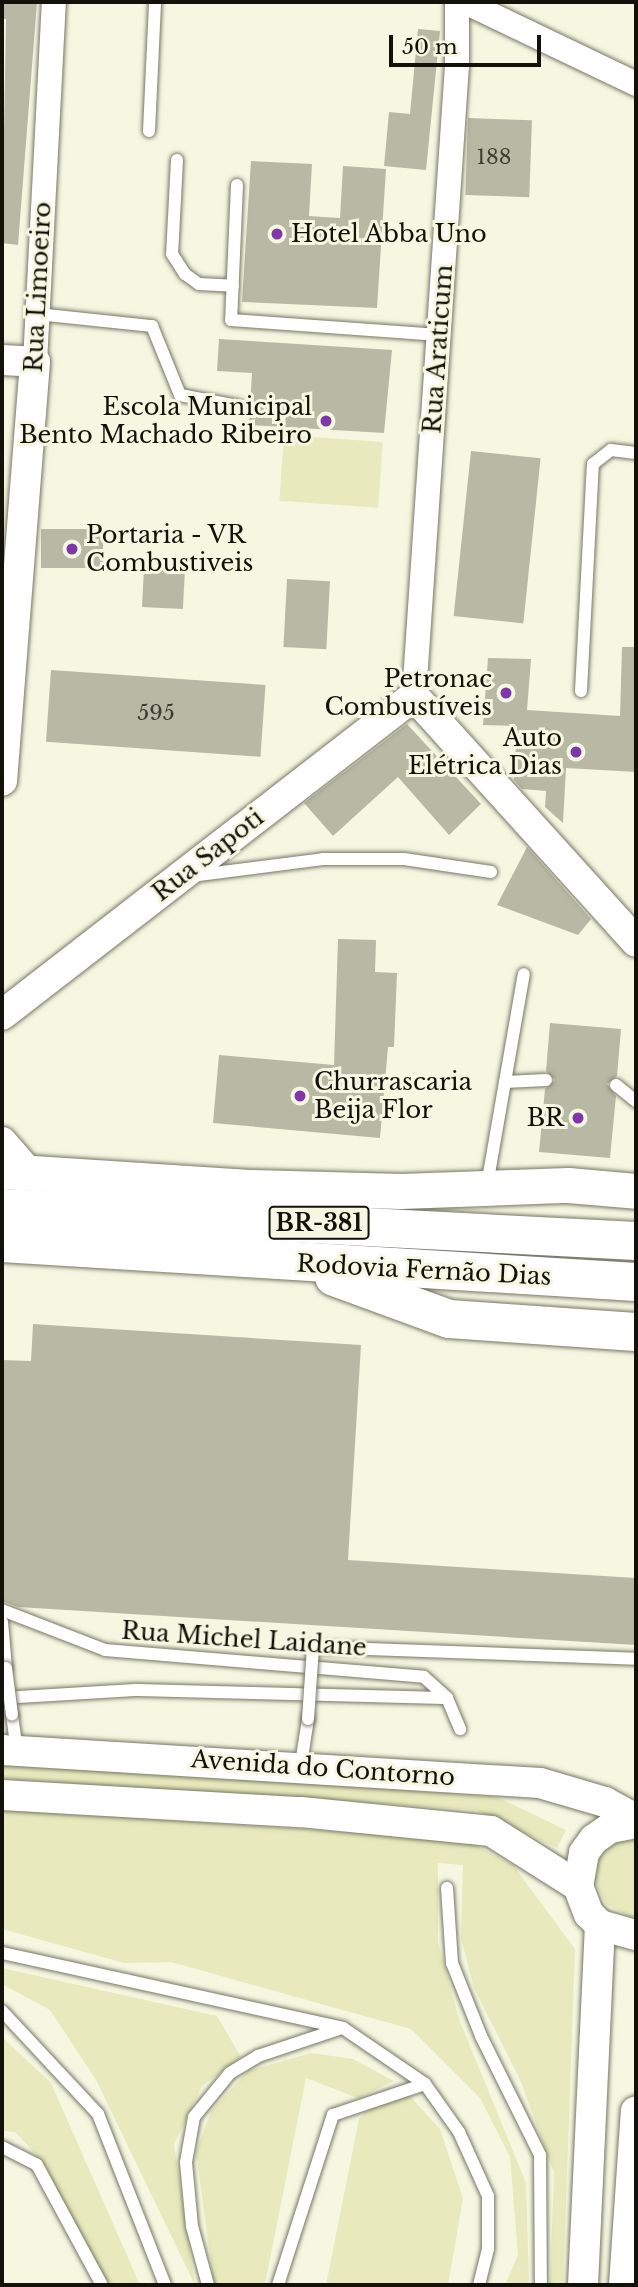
<!DOCTYPE html>
<html>
<head>
<meta charset="utf-8">
<style>
  body { margin:0 }
  #map { position:relative; width:638px; height:2287px; overflow:hidden; background:#f6f7e1; font-family:"Libre Baskerville",serif }
  div>[style] { position:absolute }
  [style*='--x'] { left:calc(var(--x)*1px); top:calc(var(--y)*1px); width:calc(var(--w)*1px); rotate:calc(var(--a)*1deg) }
  .green>* { inset:0; background:#e8e9bc; transform-origin:0 0 }
  .building>* { inset:0; background:#b8b9a5; transform-origin:0 0 }
  .roads { filter:drop-shadow(0 0 2px #767764) drop-shadow(0 0 2px #767764) }
  .service>* { height:12px; margin:-6px; padding:0 6px; transform-origin:6px; border-radius:6px; background:#fff }
  .minor>* { height:24px; margin:-12px; padding:0 12px; transform-origin:12px; border-radius:12px; background:#fff }
  .tertiary>* { height:30px; margin:-15px; padding:0 15px; transform-origin:15px; border-radius:15px; background:#fff }
  .secondary>* { height:35px; margin:-17.5px; padding:0 17.5px; transform-origin:17.5px; border-radius:17.5px; background:#fff }
  .motorway>* { height:38px; margin:-19px; padding:0 19px; transform-origin:19px; border-radius:19px; background:#fff }
  .bridges { filter:drop-shadow(0 0 2px #767764) drop-shadow(0 0 2px #767764) }
  .service-bridge>* { height:12px; margin:-6px; padding:0 6px; transform-origin:6px; border-radius:6px; background:#fff }
  .dots>* { width:19px; height:19px; translate:-50% -50%; box-sizing:border-box; border:4px solid #f6f7e1; border-radius:50% }
  span { translate:-50% -50%; white-space:nowrap; text-align:center; line-height:1.15; -webkit-text-stroke:6px #f6f7e1; paint-order:stroke }
  .number-label { font-size:21px; color:#3c3c32 }
  .number-label span { -webkit-text-stroke-width:0 }
  .shield-label span { padding:2px 5px; background:#f6f7e1; border:2px solid; border-radius:5px; -webkit-text-stroke-width:0 }
  .shield-label { font-size:23px; color:#12120b; font-weight:700 }
  .poi-label { font-size:24px; color:#12120b }
  .left { translate:0 -50%; text-align:left }
  .right { translate:-100% -50%; text-align:right }
  .street-label { font-size:24px; color:#12120b }
  .frame { position:absolute; inset:0; border:4px solid #12120b; pointer-events:none }
  .scale { position:absolute; left:389px; top:35px; width:152px; height:32px; box-sizing:border-box; border:4px solid #12120b; border-top:0; padding-left:9px; font-size:21px; line-height:24px; white-space:nowrap; color:#12120b; -webkit-text-stroke:5px #f6f7e1; paint-order:stroke }
</style>
</head>
<body>
<div id="map">
  <div class="green">
    <div style="left:284px;top:435px;width:99px;height:66px;rotate:4deg"></div>
    <div style="clip-path:polygon(2px 1759px,497px 1797px,566px 1830px,557px 1848px,476px 1810px,2px 1779px)"></div>
    <div style="clip-path:polygon(2px 1809px,465px 1840px,513px 1865px,575px 1949px,563px 2285px,550px 2285px,554px 2173px,521px 2082px,474px 1988px,461px 1938px,463px 1865px,438px 1863px,438px 1942px,459px 2019px,526px 2183px,529px 2285px,505px 2285px,518px 2255px,510px 2157px,480px 2098px,411px 2029px,171px 1962px,124px 1963px,2px 1929px)"></div>
    <div style="clip-path:polygon(636px 1834px,636px 1916px,631px 1917px,606px 1904px,594px 1879px,601px 1852px,611px 1842px)"></div>
    <div style="clip-path:polygon(2px 1968px,217px 2016px,241px 2057px,202px 2086px,174px 2144px,195px 2285px,96px 2080px,50px 2010px,2px 1984px)"></div>
    <div style="clip-path:polygon(2px 2037px,51px 2083px,140px 2285px,109px 2285px,39px 2158px,15px 2132px,2px 2131px)"></div>
    <div style="clip-path:polygon(311px 2053px,353px 2059px,394px 2081px,358px 2098px,306px 2078px,265px 2284px,214px 2285px,196px 2152px,211px 2111px,248px 2071px)"></div>
    <div style="clip-path:polygon(408px 2094px,440px 2129px,463px 2198px,448px 2285px,326px 2285px,359px 2119px,369px 2108px)"></div>
  </div>
  <div class="building">
    <div style="clip-path:polygon(2px 2px,37px 2px,18px 245px,2px 243px,6px 19px,2px 19px)"></div>
    <div style="clip-path:polygon(418px 29px,440px 31px,426px 170px,384px 166px,389px 112px,410px 114px)"></div>
    <div style="left:468px;top:118px;width:64px;height:77px;rotate:2deg"></div>
    <div style="clip-path:polygon(251px 161px,312px 164px,309px 216px,340px 218px,343px 166px,386px 169px,377px 308px,242px 302px)"></div>
    <div style="clip-path:polygon(219px 339px,392px 350px,384px 433px,249px 425px,252px 373px,217px 371px)"></div>
    <div style="left:471px;top:451px;width:70px;height:166px;rotate:6deg"></div>
    <div style="left:41px;top:529px;width:62px;height:39px"></div>
    <div style="left:144px;top:568px;width:41px;height:39px;rotate:3deg"></div>
    <div style="left:287px;top:579px;width:43px;height:68px;rotate:3deg"></div>
    <div style="clip-path:polygon(622px 647px,636px 647px,636px 772px,566px 768px,563px 823px,545px 807px,546px 791px,522px 789px,514px 780px,517px 726px,483px 725px,488px 658px,531px 659px,527px 710px,620px 716px)"></div>
    <div style="left:51px;top:670px;width:215px;height:72px;rotate:4deg"></div>
    <div style="clip-path:polygon(407px 724px,481px 804px,449px 835px,398px 777px,333px 836px,304px 803px)"></div>
    <div style="clip-path:polygon(527px 847px,591px 919px,578px 935px,497px 905px)"></div>
    <div style="clip-path:polygon(338px 939px,376px 940px,375px 972px,397px 973px,394px 1047px,388px 1047px,380px 1138px,213px 1123px,219px 1055px,334px 1065px)"></div>
    <div style="clip-path:polygon(550px 1023px,621px 1029px,617px 1076px,607px 1084px,616px 1096px,610px 1158px,539px 1152px,545px 1089px,555px 1080px,546px 1071px)"></div>
    <div style="clip-path:polygon(33px 1324px,361px 1345px,348px 1560px,636px 1578px,636px 1645px,18px 1607px,2px 1601px,2px 1360px,31px 1361px)"></div>
  </div>
  <div class="roads">
    <div class="service">
      <div style="--x:149;--y:131;--w:129;--a:-87.3"></div>
      <div style="--x:177;--y:160;--w:94;--a:93"></div>
      <div style="--x:172;--y:254;--w:24;--a:57"></div>
      <div style="--x:185;--y:274;--w:17;--a:36"></div>
      <div style="--x:199;--y:284;--w:34;--a:3"></div>
      <div style="--x:237;--y:185;--w:135;--a:92.5"></div>
      <div style="--x:231;--y:320;--w:209;--a:4.1"></div>
      <div style="--x:37;--y:314;--w:116;--a:6"></div>
      <div style="--x:152;--y:326;--w:74;--a:67.9"></div>
      <div style="--x:180;--y:395;--w:60;--a:10.6"></div>
      <div style="--x:581;--y:691;--w:227;--a:-87"></div>
      <div style="--x:593;--y:464;--w:23;--a:-38"></div>
      <div style="--x:611;--y:450;--w:25;--a:7"></div>
      <div style="--x:191;--y:876;--w:133;--a:-7.3"></div>
      <div style="--x:323;--y:859;--w:81;--a:0"></div>
      <div style="--x:404;--y:859;--w:88;--a:8.5"></div>
      <div style="--x:505;--y:1082;--w:41;--a:-2.8"></div>
      <div style="--x:616;--y:1085;--w:26;--a:39"></div>
      <div style="--x:487;--y:1185;--w:214;--a:-80.1"></div>
      <div style="--x:2;--y:1610;--w:110;--a:21.2"></div>
      <div style="--x:105;--y:1650;--w:320;--a:4.8"></div>
      <div style="--x:424;--y:1677;--w:31;--a:42"></div>
      <div style="--x:447;--y:1698;--w:34;--a:67"></div>
      <div style="--x:2;--y:1622;--w:46;--a:85"></div>
      <div style="--x:313;--y:1647;--w:323;--a:2.1"></div>
      <div style="--x:2;--y:1698;--w:133;--a:-3.4"></div>
      <div style="--x:135;--y:1690;--w:312;--a:1.5"></div>
      <div style="--x:12;--y:1715;--w:34;--a:82"></div>
      <div style="--x:301;--y:1764;--w:46;--a:-81.2"></div>
      <div style="--x:447;--y:1888;--w:75;--a:86.2"></div>
      <div style="--x:452;--y:1963;--w:79;--a:68.3"></div>
      <div style="--x:481;--y:2036;--w:133;--a:63.6"></div>
      <div style="--x:540;--y:2155;--w:130;--a:89.6"></div>
      <div style="--x:2;--y:1953;--w:349;--a:12.4"></div>
      <div style="--x:343;--y:2028;--w:99;--a:34.3"></div>
      <div style="--x:425;--y:2084;--w:59;--a:54.7"></div>
      <div style="--x:459;--y:2132;--w:70;--a:65.6"></div>
      <div style="--x:488;--y:2196;--w:53;--a:90"></div>
      <div style="--x:488;--y:2249;--w:37;--a:104"></div>
      <div style="--x:2;--y:2011;--w:141;--a:47"></div>
      <div style="--x:98;--y:2114;--w:184;--a:68.6"></div>
      <div style="--x:2;--y:2147;--w:39;--a:27"></div>
      <div style="--x:37;--y:2165;--w:136;--a:61.6"></div>
      <div style="--x:208;--y:2285;--w:61;--a:-105.2"></div>
      <div style="--x:192;--y:2226;--w:64;--a:-95.4"></div>
      <div style="--x:186;--y:2162;--w:46;--a:-79.9"></div>
      <div style="--x:194;--y:2117;--w:57;--a:-50.7"></div>
      <div style="--x:230;--y:2073;--w:33;--a:-31"></div>
      <div style="--x:258;--y:2056;--w:85;--a:-18.4"></div>
      <div style="--x:278;--y:2285;--w:179;--a:-72.1"></div>
      <div style="--x:333;--y:2115;--w:97;--a:-18.6"></div>
    </div>
    <div class="minor">
      <div style="--x:465;--y:2;--w:190;--a:25.6"></div>
      <div style="--x:35;--y:362;--w:361;--a:-87"></div>
      <div style="--x:414;--y:696;--w:632;--a:-86.1"></div>
      <div style="--x:457;--y:65;--w:63;--a:-90"></div>
    </div>
    <div class="tertiary">
      <div style="--x:2;--y:360;--w:33;--a:3"></div>
      <div style="--x:35;--y:362;--w:420;--a:94.5"></div>
      <div style="--x:2;--y:1015;--w:521;--a:-37.75"></div>
      <div style="--x:414;--y:696;--w:331;--a:47.9"></div>
      <div style="--x:2;--y:1142;--w:41;--a:48.9"></div>
      <div style="--x:2;--y:1750;--w:539;--a:3.51"></div>
      <div style="--x:540;--y:1783;--w:68;--a:16.3"></div>
      <div style="--x:605;--y:1802;--w:35;--a:29"></div>
      <div style="--x:2;--y:1795;--w:299;--a:3.3"></div>
      <div style="--x:301;--y:1812;--w:191;--a:5.7"></div>
      <div style="--x:491;--y:1831;--w:103;--a:32.3"></div>
      <div style="--x:636;--y:1823;--w:26;--a:169"></div>
      <div style="--x:610;--y:1828;--w:19;--a:145"></div>
      <div style="--x:594;--y:1839;--w:17;--a:126"></div>
      <div style="--x:584;--y:1853;--w:34;--a:100"></div>
      <div style="--x:578;--y:1886;--w:30;--a:69"></div>
      <div style="--x:589;--y:1914;--w:16;--a:45"></div>
      <div style="--x:600;--y:1925;--w:37;--a:16"></div>
      <div style="--x:583;--y:2285;--w:360;--a:-87.3"></div>
      <div style="--x:624;--y:2285;--w:174;--a:-86.1"></div>
    </div>
    <div class="secondary">
      <div style="--x:2;--y:1171;--w:251;--a:3.7"></div>
      <div style="--x:252;--y:1187;--w:149;--a:1.5"></div>
      <div style="--x:401;--y:1191;--w:167;--a:-2.1"></div>
      <div style="--x:568;--y:1185;--w:68;--a:5"></div>
    </div>
    <div class="motorway">
      <div style="--x:2;--y:1208;--w:635;--a:2.98"></div>
      <div style="--x:2;--y:1243;--w:635;--a:3.52"></div>
      <div style="--x:334;--y:1277;--w:122;--a:20.1"></div>
      <div style="--x:449;--y:1319;--w:187;--a:4"></div>
    </div>
  </div>
  <div class="bridges">
    <div class="service-bridge">
      <div style="--x:6;--y:1668;--w:47;--a:82.7"></div>
      <div style="--x:308;--y:1719;--w:72;--a:-86"></div>
    </div>
  </div>
  <div class="dots">
    <div style="left:277px;top:234px;background:#7f36a8"></div>
    <div style="left:326px;top:421px;background:#7f36a8"></div>
    <div style="left:72px;top:549px;background:#7f36a8"></div>
    <div style="left:506px;top:693px;background:#7f36a8"></div>
    <div style="left:576px;top:752px;background:#7f36a8"></div>
    <div style="left:300px;top:1096px;background:#7f36a8"></div>
    <div style="left:578px;top:1118px;background:#7f36a8"></div>
  </div>
  <div class="number-label">
    <span style="left:494px;top:157px">188</span>
    <span style="left:156px;top:713px">595</span>
  </div>
  <div class="shield-label">
    <span style="left:319px;top:1223px">BR-381</span>
  </div>
  <div class="poi-label">
    <span class="left" style="left:291px;top:234px">Hotel Abba Uno</span>
    <span class="right" style="left:312px;top:421px">Escola Municipal<br>Bento Machado Ribeiro</span>
    <span class="left" style="left:86px;top:549px">Portaria - VR<br>Combustiveis</span>
    <span class="right" style="left:492px;top:693px">Petronac<br>Combustíveis</span>
    <span class="right" style="left:562px;top:752px">Auto<br>Elétrica Dias</span>
    <span class="left" style="left:314px;top:1096px">Churrascaria<br>Beija Flor</span>
    <span class="right" style="left:564px;top:1118px">BR</span>
  </div>
  <div class="street-label">
    <span style="left:38px;top:287px;rotate:-87deg">Rua Limoeiro</span>
    <span style="left:438px;top:349px;rotate:-86deg">Rua Araticum</span>
    <span style="left:208px;top:855px;rotate:-38deg">Rua Sapoti</span>
    <span style="left:424px;top:1270px;rotate:3deg">Rodovia Fernão Dias</span>
    <span style="left:244px;top:1639px;rotate:4deg">Rua Michel Laidane</span>
    <span style="left:323px;top:1768px;rotate:4deg">Avenida do Contorno</span>
  </div>
  <div class="frame"></div>
  <div class="scale">50 m</div>
</div>
</body>
</html>
